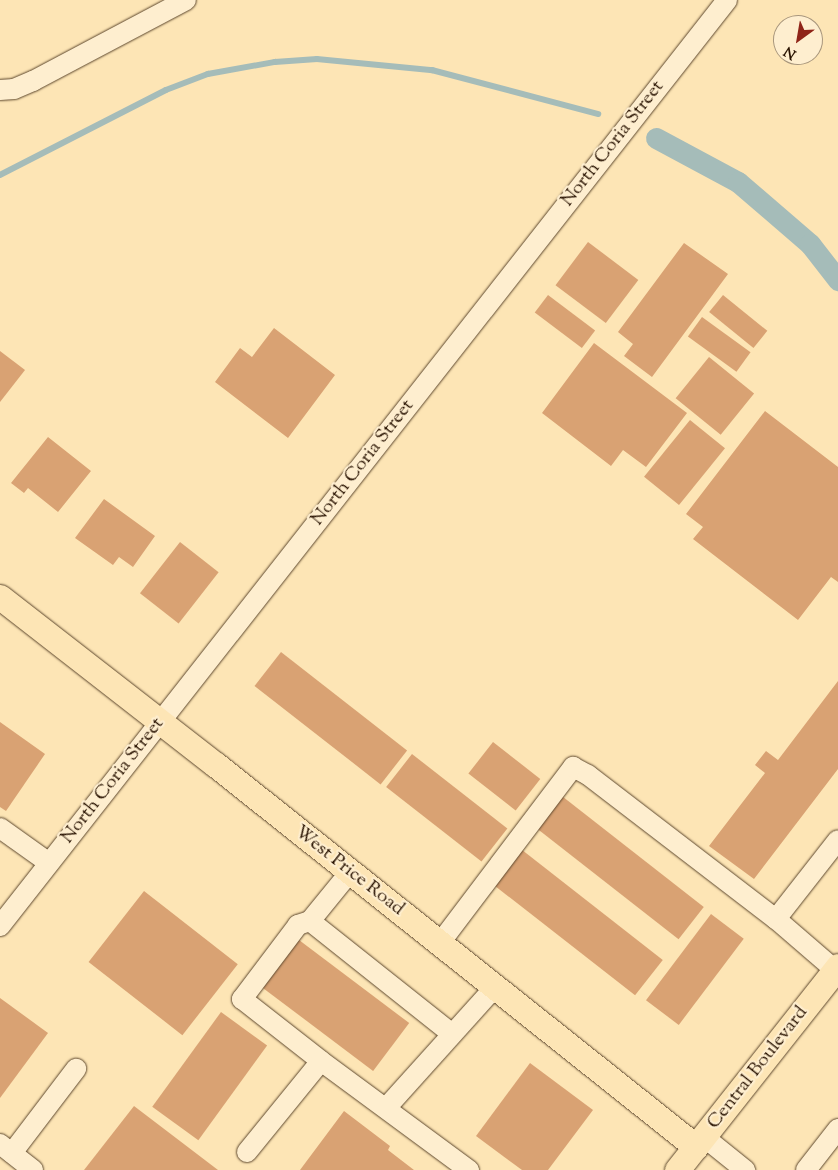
<!DOCTYPE html>
<html>
<head>
<meta charset="utf-8">
<style>
  body { margin:0 }
  #map { position:relative; width:838px; height:1170px; overflow:hidden; background:#fde5b5; font-family:"Sorts Mill Goudy",serif }
  div>[style] { position:absolute }
  [style*='--x'] { left:calc(var(--x)*1px); top:calc(var(--y)*1px); width:calc(var(--w)*1px); rotate:calc(var(--a)*1deg) }
  .stream>* { height:5.5px; margin:-2.75px; padding:0 2.75px; transform-origin:2.75px; border-radius:2.75px; background:#a5bcb9 }
  .canal>* { height:21px; margin:-10.5px; padding:0 10.5px; transform-origin:10.5px; border-radius:10.5px; background:#a5bcb9 }
  .building>* { inset:0; background:#d9a273; transform-origin:0 0 }
  .roads { filter:drop-shadow(0 0 1px #5d472d) drop-shadow(0 0 1px #5d472d) }
  .minor>* { height:20px; margin:-10px; padding:0 10px; transform-origin:10px; border-radius:10px; background:#feeecf }
  .major>* { height:25px; margin:-12.5px; padding:0 12.5px; transform-origin:12.5px; border-radius:12.5px; background:#fde5b5 }
  span { translate:-50% -50%; white-space:nowrap; text-align:center; line-height:1.15; -webkit-text-stroke:4.5px #feeecf; paint-order:stroke }
  .street-label { font-size:19px; color:#281200 }
  .north { position:absolute; left:773px; top:15px; width:50px; height:50px; box-sizing:border-box; background:#feeecf; border:1px solid #a8967c; border-radius:50%; rotate:212deg; font-size:14px; font-weight:700; line-height:20px; text-align:center; color:#281200 }
  .north::after { content:''; display:block; margin:auto; width:18px; height:22px; background:#8f2418; clip-path:polygon(50% 0,100% 100%,50% 72%,0 100%) }
</style>
</head>
<body>
<div id="map">
  <div class="stream">
    <div style="--x:0;--y:175;--w:186;--a:-27.1"></div>
    <div style="--x:166;--y:90;--w:45;--a:-20.9"></div>
    <div style="--x:208;--y:74;--w:68;--a:-10.2"></div>
    <div style="--x:275;--y:62;--w:42;--a:-4.1"></div>
    <div style="--x:317;--y:59;--w:116;--a:5.5"></div>
    <div style="--x:432;--y:70;--w:172;--a:14.8"></div>
  </div>
  <div class="canal">
    <div style="--x:656;--y:138;--w:93;--a:28.2"></div>
    <div style="--x:738;--y:182;--w:95;--a:40.7"></div>
    <div style="--x:810;--y:244;--w:46;--a:52.1"></div>
  </div>
  <div class="building">
    <div style="left:588px;top:242px;width:63px;height:54px;rotate:37deg"></div>
    <div style="clip-path:polygon(684px 243px,728px 274px,652px 377px,624px 356px,633px 344px,618px 332px)"></div>
    <div style="left:548px;top:295px;width:59px;height:22px;rotate:37deg"></div>
    <div style="left:723px;top:295px;width:57px;height:22px;rotate:39deg"></div>
    <div style="left:702px;top:317px;width:60px;height:24px;rotate:36deg"></div>
    <div style="clip-path:polygon(274px 328px,335px 375px,288px 438px,215px 382px,240px 348px,252px 357px)"></div>
    <div style="clip-path:polygon(594px 343px,687px 413px,646px 467px,623px 450px,611px 466px,542px 413px)"></div>
    <div style="clip-path:polygon(0 351px,25px 370px,0 402px)"></div>
    <div style="left:709px;top:357px;width:58px;height:53px;rotate:39deg"></div>
    <div style="clip-path:polygon(765px 411px,838px 467px,838px 582px,831px 577px,798px 620px,693px 539px,703px 527px,686px 514px)"></div>
    <div style="left:690px;top:420px;width:45px;height:73px;rotate:39deg"></div>
    <div style="clip-path:polygon(48px 437px,91px 471px,58px 512px,28px 488px,24px 493px,11px 483px)"></div>
    <div style="clip-path:polygon(104px 499px,155px 536px,133px 567px,119px 557px,113px 565px,75px 538px)"></div>
    <div style="left:180px;top:542px;width:49px;height:65px;rotate:38deg"></div>
    <div style="left:281px;top:652px;width:160px;height:43px;rotate:38deg"></div>
    <div style="clip-path:polygon(838px 681px,838px 769px,754px 879px,709px 846px,765px 773px,755px 765px,766px 751px,778px 760px)"></div>
    <div style="clip-path:polygon(0 722px,45px 754px,6px 811px,0 807px)"></div>
    <div style="left:493px;top:742px;width:60px;height:40px;rotate:38deg"></div>
    <div style="left:412px;top:754px;width:121px;height:42px;rotate:38deg"></div>
    <div style="left:558px;top:793px;width:185px;height:41px;rotate:38deg"></div>
    <div style="left:517px;top:846px;width:185px;height:45px;rotate:38deg"></div>
    <div style="left:144px;top:891px;width:119px;height:90px;rotate:38deg"></div>
    <div style="left:711px;top:914px;width:41px;height:108px;rotate:37deg"></div>
    <div style="left:299px;top:940px;width:138px;height:60px;rotate:37deg"></div>
    <div style="clip-path:polygon(0 998px,48px 1033px,0 1098px)"></div>
    <div style="left:221px;top:1012px;width:57px;height:117px;rotate:36deg"></div>
    <div style="clip-path:polygon(530px 1063px,593px 1110px,548px 1170px,522px 1170px,476px 1136px)"></div>
    <div style="clip-path:polygon(134px 1106px,218px 1170px,84px 1170px)"></div>
    <div style="clip-path:polygon(344px 1111px,390px 1146px,388px 1150px,414px 1170px,300px 1170px)"></div>
  </div>
  <div class="roads">
    <div class="minor">
      <div style="--x:0;--y:90;--w:14;--a:-4"></div>
      <div style="--x:14;--y:89;--w:21;--a:-23"></div>
      <div style="--x:33;--y:81;--w:173;--a:-27.9"></div>
      <div style="--x:0;--y:828;--w:60;--a:35.5"></div>
      <div style="--x:350;--y:872;--w:63;--a:129.2"></div>
      <div style="--x:310;--y:921;--w:181;--a:38.5"></div>
      <div style="--x:776;--y:919;--w:100;--a:-51.9"></div>
      <div style="--x:310;--y:921;--w:13;--a:162"></div>
      <div style="--x:298;--y:925;--w:93;--a:127.1"></div>
      <div style="--x:242;--y:999;--w:100;--a:38.1"></div>
      <div style="--x:0;--y:926;--w:1177;--a:-51.86"></div>
      <div style="--x:440;--y:943;--w:221;--a:-52.9"></div>
      <div style="--x:573;--y:767;--w:17;--a:28"></div>
      <div style="--x:588;--y:775;--w:237;--a:37.5"></div>
      <div style="--x:776;--y:919;--w:78;--a:40.8"></div>
      <div style="--x:386;--y:1108;--w:163;--a:-48"></div>
      <div style="--x:704;--y:1137;--w:53;--a:38.8"></div>
      <div style="--x:0;--y:1144;--w:42;--a:38.2"></div>
      <div style="--x:247;--y:1152;--w:117;--a:-50.9"></div>
      <div style="--x:321;--y:1061;--w:184;--a:36.4"></div>
      <div style="--x:12;--y:1153;--w:106;--a:-52.7"></div>
      <div style="--x:806;--y:1170;--w:52;--a:-52"></div>
    </div>
    <div class="major">
      <div style="--x:0;--y:597;--w:274;--a:37.9"></div>
      <div style="--x:216;--y:765;--w:613;--a:38.51"></div>
      <div style="--x:677;--y:1170;--w:260;--a:-51.7"></div>
    </div>
  </div>
  <div class="street-label">
    <span style="left:613px;top:144px;rotate:-52deg">North Coria Street</span>
    <span style="left:363px;top:463px;rotate:-52deg">North Coria Street</span>
    <span style="left:113px;top:781px;rotate:-52deg">North Coria Street</span>
    <span style="left:349px;top:871px;rotate:38deg">West Price Road</span>
    <span style="left:758px;top:1068px;rotate:-52deg">Central Boulevard</span>
  </div>
  <div class="north">N</div>
</div>
</body>
</html>
